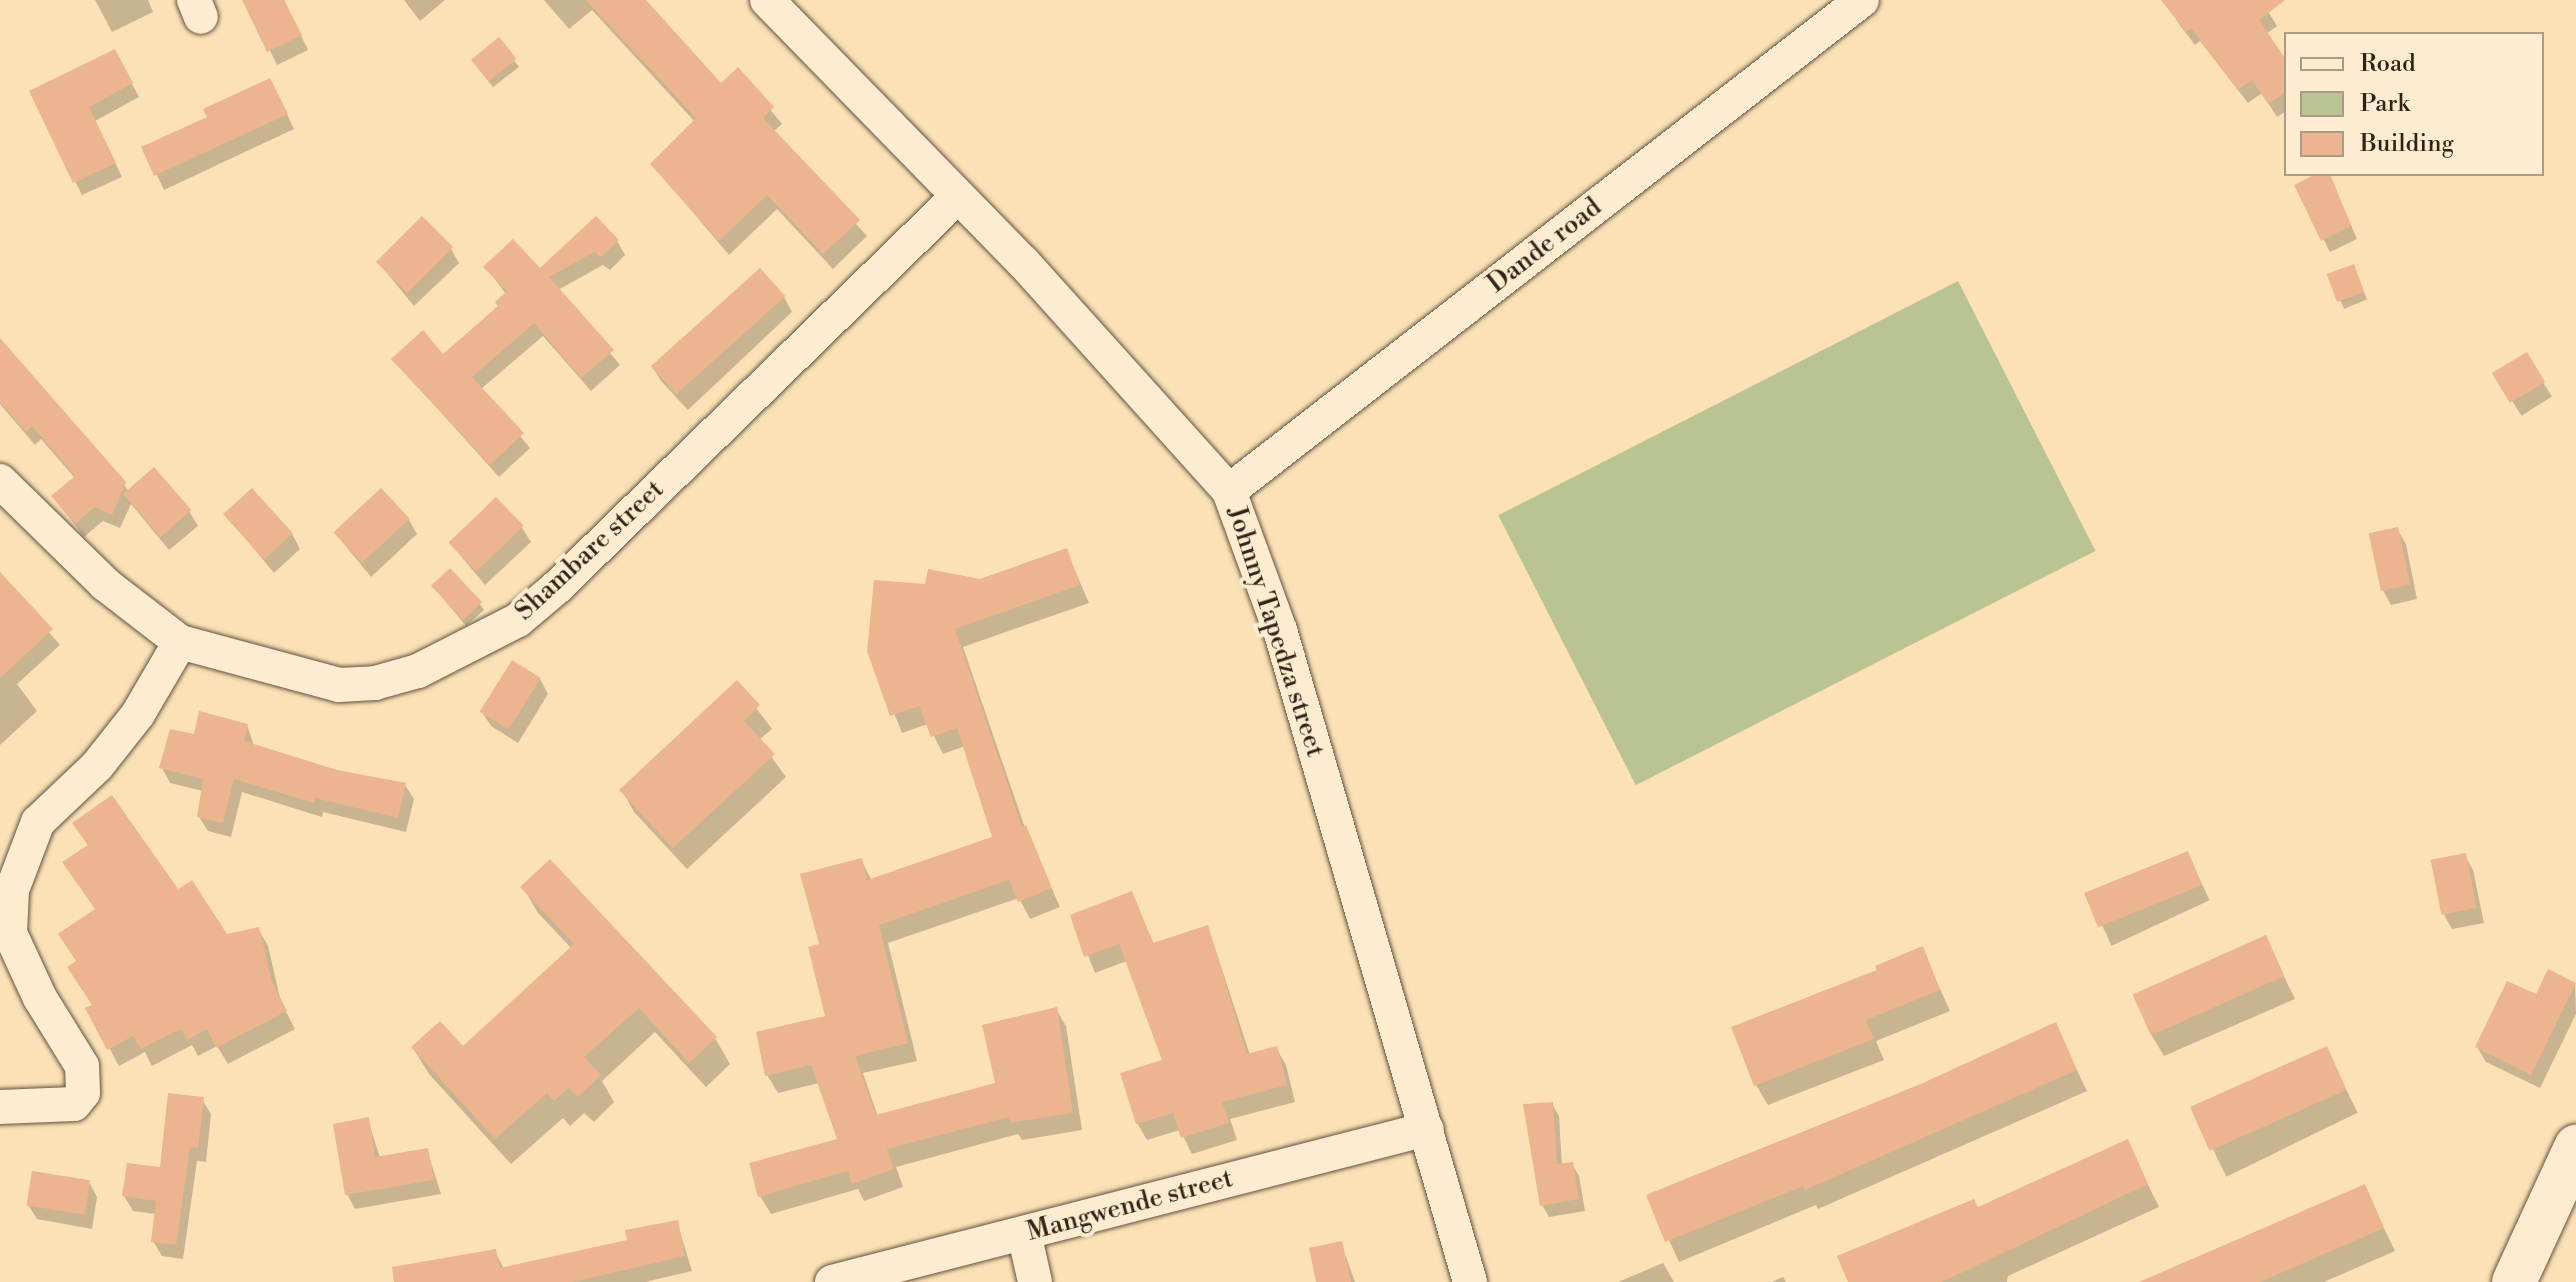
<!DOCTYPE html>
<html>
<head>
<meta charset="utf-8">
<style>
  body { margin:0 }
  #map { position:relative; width:2576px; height:1282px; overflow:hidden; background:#fce1b7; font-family:"Libre Bodoni",serif }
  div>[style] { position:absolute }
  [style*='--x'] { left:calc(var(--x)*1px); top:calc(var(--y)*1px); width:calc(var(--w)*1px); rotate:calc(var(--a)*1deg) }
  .green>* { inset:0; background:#bac492; transform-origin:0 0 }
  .shadow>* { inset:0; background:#0003; transform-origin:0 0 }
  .building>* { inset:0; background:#ecb48f; transform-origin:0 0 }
  .roads { filter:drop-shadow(0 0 2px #64523f) drop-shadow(0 0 2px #64523f) }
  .street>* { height:34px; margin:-17px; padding:0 17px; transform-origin:17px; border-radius:17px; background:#fdecd0 }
  .secondary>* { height:44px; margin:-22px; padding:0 22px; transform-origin:22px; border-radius:22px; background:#fdecd0 }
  span { translate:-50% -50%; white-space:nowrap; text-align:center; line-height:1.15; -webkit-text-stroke:8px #fdecd0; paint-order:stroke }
  .street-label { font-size:26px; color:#312217 }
  .legend { position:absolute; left:2284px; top:32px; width:260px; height:144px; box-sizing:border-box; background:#fdecd0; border:2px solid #ab9b86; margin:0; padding:10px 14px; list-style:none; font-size:24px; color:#312217 }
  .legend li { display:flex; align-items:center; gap:16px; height:40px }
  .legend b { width:40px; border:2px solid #ab9b86 }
</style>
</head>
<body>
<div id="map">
  <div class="green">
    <div style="left:1958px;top:281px;width:303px;height:516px;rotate:63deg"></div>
  </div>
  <div class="shadow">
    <div style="clip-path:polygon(95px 0,148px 0,153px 12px,112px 32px)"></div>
    <div style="clip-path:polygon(245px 0,284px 0,308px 50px,277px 65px)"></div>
    <div style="clip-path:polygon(404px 0,445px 0,420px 21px)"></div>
    <div style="clip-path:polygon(544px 0,641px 0,721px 85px,738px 70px,782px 124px,773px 132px,867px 236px,833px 269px,777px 209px,729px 255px,652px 164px,695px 122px,592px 10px,569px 29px)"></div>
    <div style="clip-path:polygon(2183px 0,2261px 0,2277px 26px,2266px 34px,2286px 64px,2286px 111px,2277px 117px,2262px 93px,2248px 103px,2200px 41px,2195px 45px,2179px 24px,2170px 9px)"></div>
    <div style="clip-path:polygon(499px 40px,519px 67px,493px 87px,477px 67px)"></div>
    <div style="clip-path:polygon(122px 65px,139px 97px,95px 121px,122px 177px,82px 195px,31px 92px)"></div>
    <div style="clip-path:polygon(278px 95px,294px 129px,164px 190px,144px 148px)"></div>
    <div style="clip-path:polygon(2321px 174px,2328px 174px,2333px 183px,2357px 239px,2330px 252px,2296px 186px)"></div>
    <div style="clip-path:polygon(617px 241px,625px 255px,610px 270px,603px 265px,558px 290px,620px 365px,591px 391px,543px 336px,481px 389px,530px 448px,499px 477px,393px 359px,443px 356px,500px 307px,506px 294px,486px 267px,540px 271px)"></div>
    <div style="clip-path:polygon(451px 249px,459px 263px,414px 306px,377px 261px)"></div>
    <div style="left:2353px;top:266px;width:36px;height:25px;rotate:67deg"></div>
    <div style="clip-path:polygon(784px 297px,792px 312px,688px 410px,661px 381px,652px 366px)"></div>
    <div style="clip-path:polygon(0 345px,129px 491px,189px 511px,198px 526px,169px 550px,131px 504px,120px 528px,103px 521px,84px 537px,54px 497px,75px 478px,41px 439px,35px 445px,0 404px)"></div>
    <div style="left:2526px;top:355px;width:49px;height:36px;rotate:58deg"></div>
    <div style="clip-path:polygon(226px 515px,292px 534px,300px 549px,274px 573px)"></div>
    <div style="clip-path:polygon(409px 520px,417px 534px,371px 577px,335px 533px)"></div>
    <div style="clip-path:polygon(522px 528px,531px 542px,485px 585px,450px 543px)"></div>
    <div style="clip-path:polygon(2397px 529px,2406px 544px,2417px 599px,2391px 605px,2383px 590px)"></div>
    <div style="clip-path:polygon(1066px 550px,1089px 603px,963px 647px,1025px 828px,1060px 907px,1030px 919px,1019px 898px,888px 943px,917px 1061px,863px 1073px,878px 1117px,998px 1085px,1056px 1009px,1066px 1026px,1082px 1130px,1022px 1140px,1018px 1134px,896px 1167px,903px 1187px,864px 1201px,858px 1189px,771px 1214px,760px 1196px,839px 1140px,819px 1083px,778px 1093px,767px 1075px,828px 1017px,821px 945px,861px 860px,872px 881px,995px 838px,965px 746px,943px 754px,928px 724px,902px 733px,869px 651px,926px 586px,980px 581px)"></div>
    <div style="clip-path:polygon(0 576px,60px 645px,17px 684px,37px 711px,0 745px)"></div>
    <div style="clip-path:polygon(433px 586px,480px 604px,484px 610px,466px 626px)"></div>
    <div style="clip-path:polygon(540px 679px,548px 694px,518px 743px,491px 726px,482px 712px)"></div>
    <div style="clip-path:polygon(737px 683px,772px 729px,759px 740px,786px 777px,687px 869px,634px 812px,622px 790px)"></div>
    <div style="clip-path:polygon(247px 725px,254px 746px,337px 772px,405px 785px,414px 799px,406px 832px,323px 812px,322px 817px,242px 792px,231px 837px,208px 831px,199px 817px,203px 791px,170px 783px,162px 768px,195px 737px)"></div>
    <div style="clip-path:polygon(74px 823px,178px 892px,226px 937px,258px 929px,268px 946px,281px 1002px,295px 1029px,228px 1064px,217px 1046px,198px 1056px,192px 1045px,152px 1066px,145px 1052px,119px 1066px,88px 1009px,94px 1006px,78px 962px,97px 911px,89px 847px)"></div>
    <div style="left:2188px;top:854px;width:51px;height:108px;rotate:65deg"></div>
    <div style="clip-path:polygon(2465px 856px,2473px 870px,2484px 923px,2452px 929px,2444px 915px)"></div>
    <div style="clip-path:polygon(523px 887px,715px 1038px,730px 1064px,706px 1087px,655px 1032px,602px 1081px,614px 1102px,594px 1122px,584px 1113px,570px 1126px,563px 1118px,511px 1164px,429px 1074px,413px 1048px,463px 1049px,572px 949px,538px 913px)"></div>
    <div style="clip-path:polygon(1131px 893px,1154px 944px,1208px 927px,1250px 1055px,1276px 1048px,1286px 1065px,1295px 1102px,1230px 1119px,1237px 1140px,1192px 1154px,1180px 1130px,1147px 1140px,1137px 1123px,1165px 1061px,1127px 961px,1095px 973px,1073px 916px)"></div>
    <div style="clip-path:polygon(2265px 938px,2295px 999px,2164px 1056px,2151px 1034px)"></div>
    <div style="clip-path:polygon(1922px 949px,1950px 1011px,1876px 1041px,1884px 1060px,1768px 1105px,1756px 1085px,1879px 971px)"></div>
    <div style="clip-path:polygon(2575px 984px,2576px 1014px,2540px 1088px,2486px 1062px,2477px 1047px,2537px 997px)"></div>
    <div style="clip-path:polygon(2055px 1025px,2087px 1091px,1818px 1209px,1816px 1205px,1679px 1262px,1649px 1196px,1924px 1085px)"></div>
    <div style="left:2326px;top:1048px;width:72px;height:146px;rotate:64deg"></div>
    <div style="clip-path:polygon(202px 1099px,211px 1114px,206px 1162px,197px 1161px,183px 1259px,162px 1256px,153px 1241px,156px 1214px,133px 1211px,124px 1196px,162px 1170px)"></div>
    <div style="clip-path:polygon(1552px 1104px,1559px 1116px,1562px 1165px,1572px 1164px,1579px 1176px,1585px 1211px,1549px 1217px,1542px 1205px)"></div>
    <div style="clip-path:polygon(368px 1120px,380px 1158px,427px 1150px,441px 1194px,355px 1209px,347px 1194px)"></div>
    <div style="clip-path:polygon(2127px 1142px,2159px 1207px,2008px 1276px,2007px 1282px,1850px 1282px,1978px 1210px)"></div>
    <div style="clip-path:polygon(89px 1182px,97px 1197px,92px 1229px,37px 1219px,28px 1205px)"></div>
    <div style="clip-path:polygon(2364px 1187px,2395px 1251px,2324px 1282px,2147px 1282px)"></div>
    <div style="clip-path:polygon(677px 1222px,692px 1271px,645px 1282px,433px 1282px,495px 1251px,504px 1269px,629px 1241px)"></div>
    <div style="clip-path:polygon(1341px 1243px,1355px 1282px,1318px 1282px)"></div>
    <div style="clip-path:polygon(1663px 1263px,1674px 1282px,1618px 1282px)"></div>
    <div style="clip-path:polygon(1783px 1277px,1786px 1282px,1772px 1282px)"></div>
  </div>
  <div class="building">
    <div style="clip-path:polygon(242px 0,284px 0,302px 35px,267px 52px)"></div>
    <div style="clip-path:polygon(586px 0,646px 0,721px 83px,738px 67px,774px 107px,763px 118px,860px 220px,823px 254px,767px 195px,719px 241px,650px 164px,696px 118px)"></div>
    <div style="clip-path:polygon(2161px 0,2285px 0,2259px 20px,2286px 60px,2286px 92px,2268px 104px,2252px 80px,2238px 90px,2191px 28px,2186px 32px)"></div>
    <div style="left:499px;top:37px;width:28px;height:36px;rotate:51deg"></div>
    <div style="clip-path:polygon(115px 49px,133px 83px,89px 107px,116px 163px,73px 183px,29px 91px)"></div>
    <div style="clip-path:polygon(270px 78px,288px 114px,154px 176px,141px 147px,207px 117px,203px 109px)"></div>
    <div style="clip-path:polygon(2316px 174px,2330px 174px,2351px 226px,2321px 241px,2294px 185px)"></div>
    <div style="left:422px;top:216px;width:44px;height:65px;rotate:45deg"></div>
    <div style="clip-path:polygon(596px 216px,619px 240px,601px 257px,594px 252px,549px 277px,614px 350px,581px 378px,534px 323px,472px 377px,524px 433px,490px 465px,391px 359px,423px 330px,443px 354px,498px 306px,495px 302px,507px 291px,483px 267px,513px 239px,540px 268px)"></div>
    <div style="left:2354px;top:264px;width:30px;height:29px;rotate:70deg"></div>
    <div style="left:760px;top:268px;width:38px;height:147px;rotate:48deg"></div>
    <div style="clip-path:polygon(0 338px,126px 482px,112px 515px,95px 507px,75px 524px,51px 496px,75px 476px,32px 426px,26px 432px,0 402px)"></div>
    <div style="left:2527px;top:352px;width:35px;height:41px;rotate:59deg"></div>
    <div style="left:154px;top:467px;width:57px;height:41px;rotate:49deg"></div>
    <div style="left:252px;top:488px;width:61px;height:39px;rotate:48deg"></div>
    <div style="left:381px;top:488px;width:42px;height:65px;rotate:47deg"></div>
    <div style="left:496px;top:497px;width:40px;height:66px;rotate:46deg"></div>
    <div style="left:2398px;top:527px;width:59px;height:30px;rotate:78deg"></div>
    <div style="clip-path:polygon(1067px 548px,1080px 585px,955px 629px,1022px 827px,1026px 825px,1052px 888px,1018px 902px,1009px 880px,879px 925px,908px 1043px,855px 1056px,876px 1115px,995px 1083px,982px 1025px,1057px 1007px,1073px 1113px,1010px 1123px,1009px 1117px,887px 1149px,894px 1169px,852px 1184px,848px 1171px,758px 1197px,749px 1163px,837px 1139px,811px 1065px,765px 1076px,756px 1032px,825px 1016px,808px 947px,819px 944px,800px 874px,862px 858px,867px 880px,992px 837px,957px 728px,931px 737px,919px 706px,890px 716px,867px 651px,874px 580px,925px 584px,928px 569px,980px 579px)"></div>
    <div style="left:450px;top:568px;width:47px;height:26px;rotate:47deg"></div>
    <div style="clip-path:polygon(0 572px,53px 629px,0 678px)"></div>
    <div style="left:512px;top:660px;width:34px;height:61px;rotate:32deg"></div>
    <div style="clip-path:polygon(737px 680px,760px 705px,744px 721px,775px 754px,673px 848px,619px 790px)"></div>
    <div style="clip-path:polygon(199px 711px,248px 724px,244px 741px,337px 770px,406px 783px,398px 818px,315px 798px,314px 803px,234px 779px,223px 823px,197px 817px,203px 779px,159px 768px,170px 729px,194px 734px)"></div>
    <div style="clip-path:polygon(112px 795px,178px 889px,192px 880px,227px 934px,259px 927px,272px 982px,287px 1011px,216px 1048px,207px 1029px,187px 1040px,181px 1029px,141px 1049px,133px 1036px,107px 1050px,85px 1008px,92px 1005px,67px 967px,76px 961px,58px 934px,95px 909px,62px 862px,88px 845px,72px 823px)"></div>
    <div style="left:2188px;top:851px;width:37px;height:112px;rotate:68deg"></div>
    <div style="left:2466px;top:853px;width:56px;height:36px;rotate:79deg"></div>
    <div style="clip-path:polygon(550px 859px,717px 1037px,689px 1063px,639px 1008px,584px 1057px,601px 1075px,578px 1097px,568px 1088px,554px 1101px,547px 1093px,495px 1139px,411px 1047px,440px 1021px,463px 1046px,574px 944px,520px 887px)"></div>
    <div style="clip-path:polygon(1132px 891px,1153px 943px,1208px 925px,1247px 1054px,1277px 1046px,1287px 1085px,1222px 1102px,1229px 1123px,1181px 1138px,1173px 1113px,1136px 1124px,1120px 1073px,1162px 1060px,1119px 944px,1084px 957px,1070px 915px)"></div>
    <div style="left:2266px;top:935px;width:45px;height:146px;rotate:66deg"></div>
    <div style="clip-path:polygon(1923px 946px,1940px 990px,1866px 1020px,1874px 1039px,1754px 1086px,1731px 1027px,1877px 970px,1875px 966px)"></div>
    <div style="clip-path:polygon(2548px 969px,2576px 983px,2531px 1075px,2475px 1047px,2507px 981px,2536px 994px)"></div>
    <div style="clip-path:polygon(2056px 1022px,2077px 1070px,1805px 1190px,1803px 1186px,1665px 1242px,1646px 1195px,1923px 1083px)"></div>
    <div style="left:2327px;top:1046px;width:48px;height:150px;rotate:66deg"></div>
    <div style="clip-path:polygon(168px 1093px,204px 1097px,198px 1148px,190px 1147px,176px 1245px,151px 1242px,156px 1201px,122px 1196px,127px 1163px,160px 1167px)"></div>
    <div style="clip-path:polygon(1553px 1102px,1557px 1164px,1573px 1162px,1579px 1199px,1540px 1206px,1523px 1104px)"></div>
    <div style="clip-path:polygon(369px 1117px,375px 1157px,428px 1148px,434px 1180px,345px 1195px,333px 1124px)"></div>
    <div style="clip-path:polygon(2128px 1139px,2148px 1184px,1942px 1282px,1848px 1282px,1837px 1256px,1974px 1199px,1978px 1207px)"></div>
    <div style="left:32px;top:1171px;width:59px;height:35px;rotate:9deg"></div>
    <div style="clip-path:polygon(2365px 1184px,2384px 1228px,2260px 1282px,2139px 1282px)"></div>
    <div style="clip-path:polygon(678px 1220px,685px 1256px,573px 1282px,394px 1282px,392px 1267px,496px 1249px,500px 1268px,627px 1240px,625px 1230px)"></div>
    <div style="clip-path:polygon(1342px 1241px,1351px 1282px,1316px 1282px,1309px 1248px)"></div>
  </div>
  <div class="roads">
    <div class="street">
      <div style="--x:194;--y:0;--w:18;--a:68"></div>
      <div style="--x:767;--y:0;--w:366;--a:45.7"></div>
      <div style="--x:1023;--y:262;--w:308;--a:48"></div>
      <div style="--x:1229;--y:491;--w:148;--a:69.9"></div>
      <div style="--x:1280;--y:630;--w:679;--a:73.75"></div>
      <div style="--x:0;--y:481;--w:147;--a:44.4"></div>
      <div style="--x:105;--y:584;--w:95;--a:37.7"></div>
      <div style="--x:180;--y:642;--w:165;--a:15.1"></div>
      <div style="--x:339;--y:685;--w:36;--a:-3"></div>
      <div style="--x:375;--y:683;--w:45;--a:-15.6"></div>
      <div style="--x:418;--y:671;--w:112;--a:-27"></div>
      <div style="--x:518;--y:620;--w:50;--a:-40.1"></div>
      <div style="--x:556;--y:588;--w:557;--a:-44.27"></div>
      <div style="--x:1229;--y:491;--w:801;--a:-37.8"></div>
      <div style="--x:0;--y:1107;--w:74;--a:-2.3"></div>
      <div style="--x:74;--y:1104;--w:14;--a:-51"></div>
      <div style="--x:83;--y:1093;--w:27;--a:-92"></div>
      <div style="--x:82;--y:1066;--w:80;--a:-121.7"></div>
      <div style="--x:40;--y:998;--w:72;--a:-114.8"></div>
      <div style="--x:10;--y:933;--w:43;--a:-87.3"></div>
      <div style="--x:12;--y:890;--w:73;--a:-69.1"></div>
      <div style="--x:38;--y:822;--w:81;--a:-43.5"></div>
      <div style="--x:97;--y:766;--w:66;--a:-51.7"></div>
      <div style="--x:138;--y:714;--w:83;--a:-59.7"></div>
      <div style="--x:1024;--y:1233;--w:50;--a:77.3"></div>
      <div style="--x:832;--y:1282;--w:614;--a:-14.42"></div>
    </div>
    <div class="secondary">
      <div style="--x:2514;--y:1282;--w:149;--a:-65.3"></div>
    </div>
  </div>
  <div class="street-label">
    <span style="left:1545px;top:246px;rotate:-38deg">Dande road</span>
    <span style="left:590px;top:551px;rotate:-43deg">Shambare street</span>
    <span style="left:1275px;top:632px;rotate:72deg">Johnny Tapedza street</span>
    <span style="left:1130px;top:1206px;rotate:-15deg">Mangwende street</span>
  </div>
  <ul class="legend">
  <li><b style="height:10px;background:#fdecd0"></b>Road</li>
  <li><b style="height:22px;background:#bac492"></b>Park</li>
  <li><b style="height:22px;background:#ecb48f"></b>Building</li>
  </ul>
</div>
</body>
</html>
